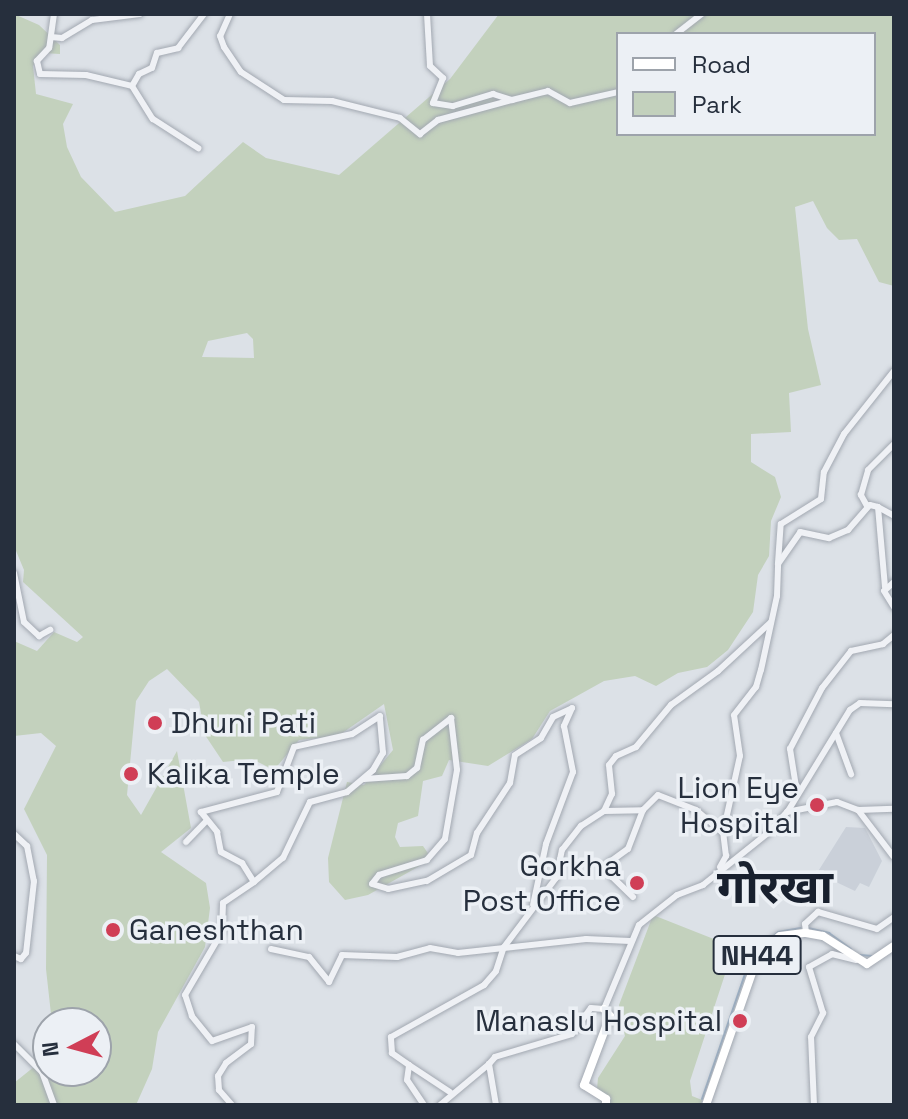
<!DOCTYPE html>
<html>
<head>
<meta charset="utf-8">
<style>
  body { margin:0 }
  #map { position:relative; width:908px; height:1119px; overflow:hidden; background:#dce1e7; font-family:"Space Grotesk","Noto Sans Devanagari",sans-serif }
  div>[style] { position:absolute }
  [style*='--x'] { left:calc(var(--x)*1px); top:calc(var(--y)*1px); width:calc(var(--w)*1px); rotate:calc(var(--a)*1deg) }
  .built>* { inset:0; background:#cad0d9 }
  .green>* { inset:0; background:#c3d1bd }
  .stream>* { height:2px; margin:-1px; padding:0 1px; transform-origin:1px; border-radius:1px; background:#96afc8 }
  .roads { filter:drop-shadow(0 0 2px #a2a8b1) drop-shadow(0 0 2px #a2a8b1) }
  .minor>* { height:6px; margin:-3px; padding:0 3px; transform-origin:3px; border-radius:3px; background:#eff1f5 }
  .major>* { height:8px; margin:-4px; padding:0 4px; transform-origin:4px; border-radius:4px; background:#fff }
  .dots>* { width:22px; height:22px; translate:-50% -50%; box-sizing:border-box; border:4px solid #ecf0f5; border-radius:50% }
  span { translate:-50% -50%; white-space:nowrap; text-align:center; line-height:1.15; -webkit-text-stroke:7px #ecf0f5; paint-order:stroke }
  .shield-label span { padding:2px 6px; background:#ecf0f5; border:2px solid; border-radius:6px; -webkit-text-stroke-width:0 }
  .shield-label { font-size:28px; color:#262f3d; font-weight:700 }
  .poi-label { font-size:30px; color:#262f3d }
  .left { translate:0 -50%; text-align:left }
  .right { translate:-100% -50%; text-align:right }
  .town-label { font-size:46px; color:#18202e; font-weight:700 }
  .frame { position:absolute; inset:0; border:16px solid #262f3d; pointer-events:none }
  .legend { position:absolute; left:616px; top:32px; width:260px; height:104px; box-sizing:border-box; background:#ecf0f5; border:2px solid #9da3ab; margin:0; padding:10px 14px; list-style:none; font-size:24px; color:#262f3d }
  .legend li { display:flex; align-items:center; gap:16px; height:40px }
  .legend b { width:40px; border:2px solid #9da3ab }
  .north { position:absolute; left:32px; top:1007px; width:80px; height:80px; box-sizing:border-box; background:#ecf0f5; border:2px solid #9da3ab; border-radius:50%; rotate:264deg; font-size:22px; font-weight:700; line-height:32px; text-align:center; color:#262f3d }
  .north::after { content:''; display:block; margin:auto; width:28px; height:36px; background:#d03e56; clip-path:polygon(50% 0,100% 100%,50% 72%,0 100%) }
</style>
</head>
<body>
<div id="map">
  <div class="built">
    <div style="clip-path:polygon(846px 827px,865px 828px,882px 861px,869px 887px,860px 883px,855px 891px,817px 873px)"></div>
  </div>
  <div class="green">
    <div style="clip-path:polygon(evenodd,14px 14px,39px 25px,60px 45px,60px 54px,43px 53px,33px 66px,36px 94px,73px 104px,63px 124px,67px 147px,81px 177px,115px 212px,185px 196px,243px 142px,266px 158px,339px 175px,450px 79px,499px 14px,894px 14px,894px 286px,879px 282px,857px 239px,839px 240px,827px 228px,813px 201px,795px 207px,808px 329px,821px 385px,789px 393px,791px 432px,751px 434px,751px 462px,775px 477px,781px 497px,771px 521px,769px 556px,758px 575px,753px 612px,728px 650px,707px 667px,678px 673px,656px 686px,635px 676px,604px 681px,550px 711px,532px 739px,488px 766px,449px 760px,442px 776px,423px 781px,418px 816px,398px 823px,395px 837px,400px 847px,423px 846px,432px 859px,368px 895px,345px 900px,329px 882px,328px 858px,347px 782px,364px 785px,393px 750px,384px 704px,338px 736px,299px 740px,274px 770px,252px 759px,223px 762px,205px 735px,199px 702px,167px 669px,149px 681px,136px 701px,127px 795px,141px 815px,177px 751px,191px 828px,161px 852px,206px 883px,210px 908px,205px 947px,158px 1032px,152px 1069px,136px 1105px,14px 1105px,14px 1083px,40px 1062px,48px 1041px,48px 1071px,96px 1071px,96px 1023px,52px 1023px,46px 969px,47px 855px,24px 809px,56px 746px,41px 733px,14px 736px,14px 641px,37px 651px,54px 632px,77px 642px,83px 637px,23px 582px,24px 570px,14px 546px,14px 14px,618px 34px,874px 34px,874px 134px,618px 134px,618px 34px,14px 14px,247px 333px,253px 339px,254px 358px,202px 357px,208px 341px,247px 333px)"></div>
    <div style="clip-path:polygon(653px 915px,734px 947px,690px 1081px,692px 1096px,702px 1100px,701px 1105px,608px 1105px,611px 1098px,597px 1089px,598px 1078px,625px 1036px,619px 1005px)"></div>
  </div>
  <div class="stream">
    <div style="--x:808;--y:928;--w:22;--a:13"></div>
    <div style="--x:829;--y:933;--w:27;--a:36"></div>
    <div style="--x:860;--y:955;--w:12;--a:5"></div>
    <div style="--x:702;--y:1099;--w:153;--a:-71"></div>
    <div style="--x:752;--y:954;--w:34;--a:-40"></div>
    <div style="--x:778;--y:932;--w:23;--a:-10"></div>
  </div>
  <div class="roads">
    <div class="minor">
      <div style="--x:54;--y:14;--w:34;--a:98"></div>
      <div style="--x:49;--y:48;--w:18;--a:133"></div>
      <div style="--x:37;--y:61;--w:13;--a:77"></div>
      <div style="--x:40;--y:74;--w:46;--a:1.2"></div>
      <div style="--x:86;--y:75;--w:47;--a:13.4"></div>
      <div style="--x:132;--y:86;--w:39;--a:58"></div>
      <div style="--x:153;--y:119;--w:54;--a:32.8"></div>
      <div style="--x:230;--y:14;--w:24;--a:114"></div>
      <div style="--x:220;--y:36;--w:12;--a:70"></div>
      <div style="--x:224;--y:47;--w:30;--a:56"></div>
      <div style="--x:241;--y:72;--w:51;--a:33.1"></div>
      <div style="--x:284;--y:100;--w:48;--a:1.2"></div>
      <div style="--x:332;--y:101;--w:70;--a:14"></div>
      <div style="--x:400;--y:118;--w:26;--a:39"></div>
      <div style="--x:420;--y:134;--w:23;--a:-38"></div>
      <div style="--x:438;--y:120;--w:77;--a:-15.1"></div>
      <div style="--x:427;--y:14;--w:52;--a:86.7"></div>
      <div style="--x:430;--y:66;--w:18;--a:43"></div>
      <div style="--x:443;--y:78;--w:27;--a:112"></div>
      <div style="--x:433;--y:103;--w:20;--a:9"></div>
      <div style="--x:453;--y:106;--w:42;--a:-16.7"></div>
      <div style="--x:493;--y:94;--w:20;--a:18"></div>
      <div style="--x:512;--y:100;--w:37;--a:-14"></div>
      <div style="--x:548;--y:91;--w:25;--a:29"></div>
      <div style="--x:570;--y:103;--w:49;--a:-12.9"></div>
      <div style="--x:676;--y:34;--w:33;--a:-38"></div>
      <div style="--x:51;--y:37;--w:11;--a:5"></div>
      <div style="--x:62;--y:38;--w:35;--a:-31"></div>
      <div style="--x:92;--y:20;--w:48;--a:-7.1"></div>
      <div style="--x:132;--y:86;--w:14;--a:-60"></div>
      <div style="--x:139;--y:74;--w:14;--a:-25"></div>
      <div style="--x:152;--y:68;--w:16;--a:-72"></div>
      <div style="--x:157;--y:53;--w:22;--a:-13"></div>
      <div style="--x:178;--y:48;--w:43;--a:-52.6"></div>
      <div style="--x:867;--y:506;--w:13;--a:-119"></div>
      <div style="--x:861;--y:495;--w:26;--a:-74"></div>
      <div style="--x:868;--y:470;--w:37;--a:-45"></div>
      <div style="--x:878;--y:507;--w:18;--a:29"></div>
      <div style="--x:778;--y:563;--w:39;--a:-86"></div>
      <div style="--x:781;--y:524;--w:47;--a:-32"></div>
      <div style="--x:821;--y:499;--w:27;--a:-84"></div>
      <div style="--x:824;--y:472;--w:43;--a:-62.2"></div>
      <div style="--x:844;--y:434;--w:80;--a:-51.6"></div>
      <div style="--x:14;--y:573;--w:50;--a:78.5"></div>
      <div style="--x:24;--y:622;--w:21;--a:43"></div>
      <div style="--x:39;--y:636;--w:13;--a:-29"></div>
      <div style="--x:894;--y:582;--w:13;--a:138"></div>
      <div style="--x:884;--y:591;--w:19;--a:58"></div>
      <div style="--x:836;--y:733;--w:44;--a:69.9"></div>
      <div style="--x:364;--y:779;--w:43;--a:-4"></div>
      <div style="--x:407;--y:776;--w:13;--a:-39"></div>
      <div style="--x:417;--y:768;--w:29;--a:-78"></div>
      <div style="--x:423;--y:740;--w:36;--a:-38"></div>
      <div style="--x:451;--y:718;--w:52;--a:83.4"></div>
      <div style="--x:457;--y:770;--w:70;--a:99.9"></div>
      <div style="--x:445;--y:839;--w:28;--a:131"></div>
      <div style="--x:427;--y:860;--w:50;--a:162.6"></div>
      <div style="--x:379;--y:875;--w:11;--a:128"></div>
      <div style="--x:372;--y:884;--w:17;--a:17"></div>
      <div style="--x:388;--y:889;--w:40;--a:-12"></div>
      <div style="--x:427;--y:881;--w:51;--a:-30.6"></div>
      <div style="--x:471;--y:855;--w:23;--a:-75"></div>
      <div style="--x:477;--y:833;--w:60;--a:-56.6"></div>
      <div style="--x:510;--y:783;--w:28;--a:-80"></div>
      <div style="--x:515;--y:755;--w:31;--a:-33"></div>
      <div style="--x:541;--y:738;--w:24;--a:-60"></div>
      <div style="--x:553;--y:717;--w:21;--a:-25"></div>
      <div style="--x:572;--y:708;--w:20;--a:114"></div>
      <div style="--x:564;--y:726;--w:47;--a:78.9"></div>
      <div style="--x:573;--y:772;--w:77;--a:110.6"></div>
      <div style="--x:546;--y:844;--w:62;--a:102"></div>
      <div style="--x:797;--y:793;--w:45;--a:-99"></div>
      <div style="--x:790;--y:749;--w:69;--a:-62.3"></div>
      <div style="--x:822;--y:688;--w:47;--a:-51.9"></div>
      <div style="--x:851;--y:651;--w:33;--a:-12"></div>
      <div style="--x:883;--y:644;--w:14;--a:-39"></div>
      <div style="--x:858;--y:810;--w:58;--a:52.7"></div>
      <div style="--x:604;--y:811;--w:19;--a:-65"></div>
      <div style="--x:612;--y:794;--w:29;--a:-96"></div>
      <div style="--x:609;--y:765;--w:11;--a:-52"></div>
      <div style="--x:616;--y:756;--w:22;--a:-24"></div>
      <div style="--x:636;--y:747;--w:55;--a:-50.2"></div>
      <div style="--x:671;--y:705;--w:58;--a:-35.9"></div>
      <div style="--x:718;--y:671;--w:72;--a:-42.8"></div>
      <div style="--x:787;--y:812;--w:51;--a:-11.3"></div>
      <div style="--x:837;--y:802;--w:22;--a:21"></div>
      <div style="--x:858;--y:810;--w:36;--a:-2"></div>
      <div style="--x:14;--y:834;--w:18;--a:43"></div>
      <div style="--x:27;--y:846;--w:36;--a:79"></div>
      <div style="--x:34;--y:881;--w:72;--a:96.3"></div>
      <div style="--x:26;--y:953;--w:8;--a:130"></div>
      <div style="--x:21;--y:959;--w:8;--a:-157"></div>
      <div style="--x:186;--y:842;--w:29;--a:-46"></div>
      <div style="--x:720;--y:867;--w:13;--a:-61"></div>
      <div style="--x:726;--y:856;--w:23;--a:-97"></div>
      <div style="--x:723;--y:833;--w:79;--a:-77.6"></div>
      <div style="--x:740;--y:756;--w:41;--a:-98.3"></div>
      <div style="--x:734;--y:715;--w:36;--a:-52"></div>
      <div style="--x:756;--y:687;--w:18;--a:-74"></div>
      <div style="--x:761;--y:670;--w:76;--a:-77.8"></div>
      <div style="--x:777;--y:596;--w:32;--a:-88"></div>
      <div style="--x:778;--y:564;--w:39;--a:-55"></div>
      <div style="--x:800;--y:532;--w:30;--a:12"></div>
      <div style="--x:829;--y:538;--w:21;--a:-23"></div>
      <div style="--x:848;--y:530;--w:33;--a:-49"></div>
      <div style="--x:870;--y:505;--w:8;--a:14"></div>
      <div style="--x:878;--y:507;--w:80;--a:85"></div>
      <div style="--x:633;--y:897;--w:29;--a:-136"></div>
      <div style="--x:612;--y:877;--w:14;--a:-111"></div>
      <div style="--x:607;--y:864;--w:26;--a:-36"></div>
      <div style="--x:628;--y:849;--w:42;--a:-69"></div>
      <div style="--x:643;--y:810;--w:21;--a:-45"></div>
      <div style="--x:658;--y:795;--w:41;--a:21.5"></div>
      <div style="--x:696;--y:810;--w:35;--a:40"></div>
      <div style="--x:806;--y:933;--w:9;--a:-96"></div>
      <div style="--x:805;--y:924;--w:18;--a:-43"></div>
      <div style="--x:818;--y:912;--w:61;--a:16.1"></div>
      <div style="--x:877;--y:929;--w:21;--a:-35"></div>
      <div style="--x:271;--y:949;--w:39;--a:12"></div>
      <div style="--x:309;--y:957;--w:32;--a:51"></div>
      <div style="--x:329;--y:982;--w:30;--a:-64"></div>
      <div style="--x:342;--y:955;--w:55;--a:2.1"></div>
      <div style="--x:397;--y:957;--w:34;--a:-15"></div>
      <div style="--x:430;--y:948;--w:28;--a:10"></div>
      <div style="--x:458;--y:953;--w:129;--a:-6.2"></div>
      <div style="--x:586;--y:939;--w:44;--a:2.6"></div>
      <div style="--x:14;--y:1044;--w:40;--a:45"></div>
      <div style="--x:42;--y:1072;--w:35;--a:70"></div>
      <div style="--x:409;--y:1065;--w:21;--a:-145"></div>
      <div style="--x:392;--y:1053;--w:16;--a:-94"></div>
      <div style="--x:391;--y:1037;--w:107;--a:-29.2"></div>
      <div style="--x:484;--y:985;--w:18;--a:-49"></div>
      <div style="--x:496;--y:971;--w:25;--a:-72"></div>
      <div style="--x:504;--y:947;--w:86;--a:-53"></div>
      <div style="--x:556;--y:878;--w:29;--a:-78"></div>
      <div style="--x:562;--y:850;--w:31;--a:-52"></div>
      <div style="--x:581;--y:826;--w:27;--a:-33"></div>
      <div style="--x:604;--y:811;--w:39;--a:-1"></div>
      <div style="--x:232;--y:1105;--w:20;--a:-131"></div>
      <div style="--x:219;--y:1090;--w:14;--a:-94"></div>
      <div style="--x:218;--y:1076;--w:15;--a:-58"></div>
      <div style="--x:226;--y:1063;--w:31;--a:-37"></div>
      <div style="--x:251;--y:1044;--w:17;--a:-87"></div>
      <div style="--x:252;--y:1027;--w:42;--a:160.7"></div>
      <div style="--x:212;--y:1041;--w:32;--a:-129"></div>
      <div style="--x:192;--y:1016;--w:22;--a:-108"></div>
      <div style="--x:185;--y:995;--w:73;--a:-59.6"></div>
      <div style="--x:222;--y:932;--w:29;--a:-88"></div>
      <div style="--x:223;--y:903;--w:37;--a:-34"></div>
      <div style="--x:254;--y:882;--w:38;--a:-40"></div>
      <div style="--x:283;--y:858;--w:62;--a:-64.3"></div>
      <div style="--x:310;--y:802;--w:38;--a:-15"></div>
      <div style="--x:347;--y:792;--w:34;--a:-40"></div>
      <div style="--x:373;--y:770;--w:20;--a:-60"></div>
      <div style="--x:383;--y:753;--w:37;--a:-95"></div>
      <div style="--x:380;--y:716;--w:33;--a:147"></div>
      <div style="--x:352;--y:734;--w:59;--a:167.4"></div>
      <div style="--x:294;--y:747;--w:48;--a:110.7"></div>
      <div style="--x:277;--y:792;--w:79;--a:165.3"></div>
      <div style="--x:201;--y:812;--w:26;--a:51"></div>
      <div style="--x:217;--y:832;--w:20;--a:79"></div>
      <div style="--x:221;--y:852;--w:24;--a:28"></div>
      <div style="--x:242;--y:863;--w:22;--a:58"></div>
      <div style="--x:424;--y:1105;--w:30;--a:-124"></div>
      <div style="--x:407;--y:1080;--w:15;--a:-82"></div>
      <div style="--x:409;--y:1065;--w:49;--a:33.4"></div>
      <div style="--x:440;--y:1105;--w:64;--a:-39.9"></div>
      <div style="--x:496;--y:1105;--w:42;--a:-99.7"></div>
      <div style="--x:489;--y:1064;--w:9;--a:-49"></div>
      <div style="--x:495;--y:1057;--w:80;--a:-16.6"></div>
      <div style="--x:572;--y:1034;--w:32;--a:-54"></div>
      <div style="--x:591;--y:1008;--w:13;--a:4"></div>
      <div style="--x:604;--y:1009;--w:91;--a:-67.4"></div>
      <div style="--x:639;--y:925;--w:48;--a:-38.3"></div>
      <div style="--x:677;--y:895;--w:28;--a:-21"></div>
      <div style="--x:703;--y:885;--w:83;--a:-38.7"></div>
      <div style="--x:768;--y:833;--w:30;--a:-48"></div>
      <div style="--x:788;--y:811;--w:119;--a:-58.5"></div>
      <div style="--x:850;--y:710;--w:12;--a:-35"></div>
      <div style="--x:860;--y:703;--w:34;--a:2"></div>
      <div style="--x:814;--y:1105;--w:68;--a:-92.5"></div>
      <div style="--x:811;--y:1037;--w:27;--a:-63"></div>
      <div style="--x:823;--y:1013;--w:48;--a:-106.9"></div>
      <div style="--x:809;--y:967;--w:26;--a:-29"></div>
      <div style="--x:832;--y:954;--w:25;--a:14"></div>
    </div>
    <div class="major">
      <div style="--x:604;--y:1009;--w:9;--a:49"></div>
      <div style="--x:610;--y:1016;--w:74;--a:110.6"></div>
      <div style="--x:584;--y:1085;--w:26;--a:32"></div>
      <div style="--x:606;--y:1099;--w:6;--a:90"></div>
      <div style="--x:706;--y:1105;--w:164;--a:-70.8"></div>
      <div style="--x:760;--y:950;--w:24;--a:-35"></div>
      <div style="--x:780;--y:936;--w:26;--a:-7"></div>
      <div style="--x:806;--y:933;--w:17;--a:10"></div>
      <div style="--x:823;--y:936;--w:52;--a:32.5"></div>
      <div style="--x:867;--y:964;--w:32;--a:-34"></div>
    </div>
  </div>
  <div class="dots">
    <div style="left:155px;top:723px;background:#d03e56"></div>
    <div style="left:131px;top:774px;background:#d03e56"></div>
    <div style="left:817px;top:805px;background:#d03e56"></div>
    <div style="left:637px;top:883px;background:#d03e56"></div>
    <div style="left:113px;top:930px;background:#d03e56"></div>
    <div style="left:740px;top:1021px;background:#d03e56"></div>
  </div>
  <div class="shield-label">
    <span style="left:757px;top:955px">NH44</span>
  </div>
  <div class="poi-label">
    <span class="left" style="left:171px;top:723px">Dhuni Pati</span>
    <span class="left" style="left:147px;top:774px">Kalika Temple</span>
    <span class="right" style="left:799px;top:805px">Lion Eye<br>Hospital</span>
    <span class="right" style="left:621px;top:883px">Gorkha<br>Post Office</span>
    <span class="left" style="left:129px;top:930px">Ganeshthan</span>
    <span class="right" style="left:722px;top:1021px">Manaslu Hospital</span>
  </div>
  <div class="town-label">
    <span style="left:775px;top:887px">गोरखा</span>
  </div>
  <div class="frame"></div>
  <ul class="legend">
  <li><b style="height:10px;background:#fff"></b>Road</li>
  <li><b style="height:22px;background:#c3d1bd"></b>Park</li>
  </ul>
  <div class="north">N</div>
</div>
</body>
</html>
